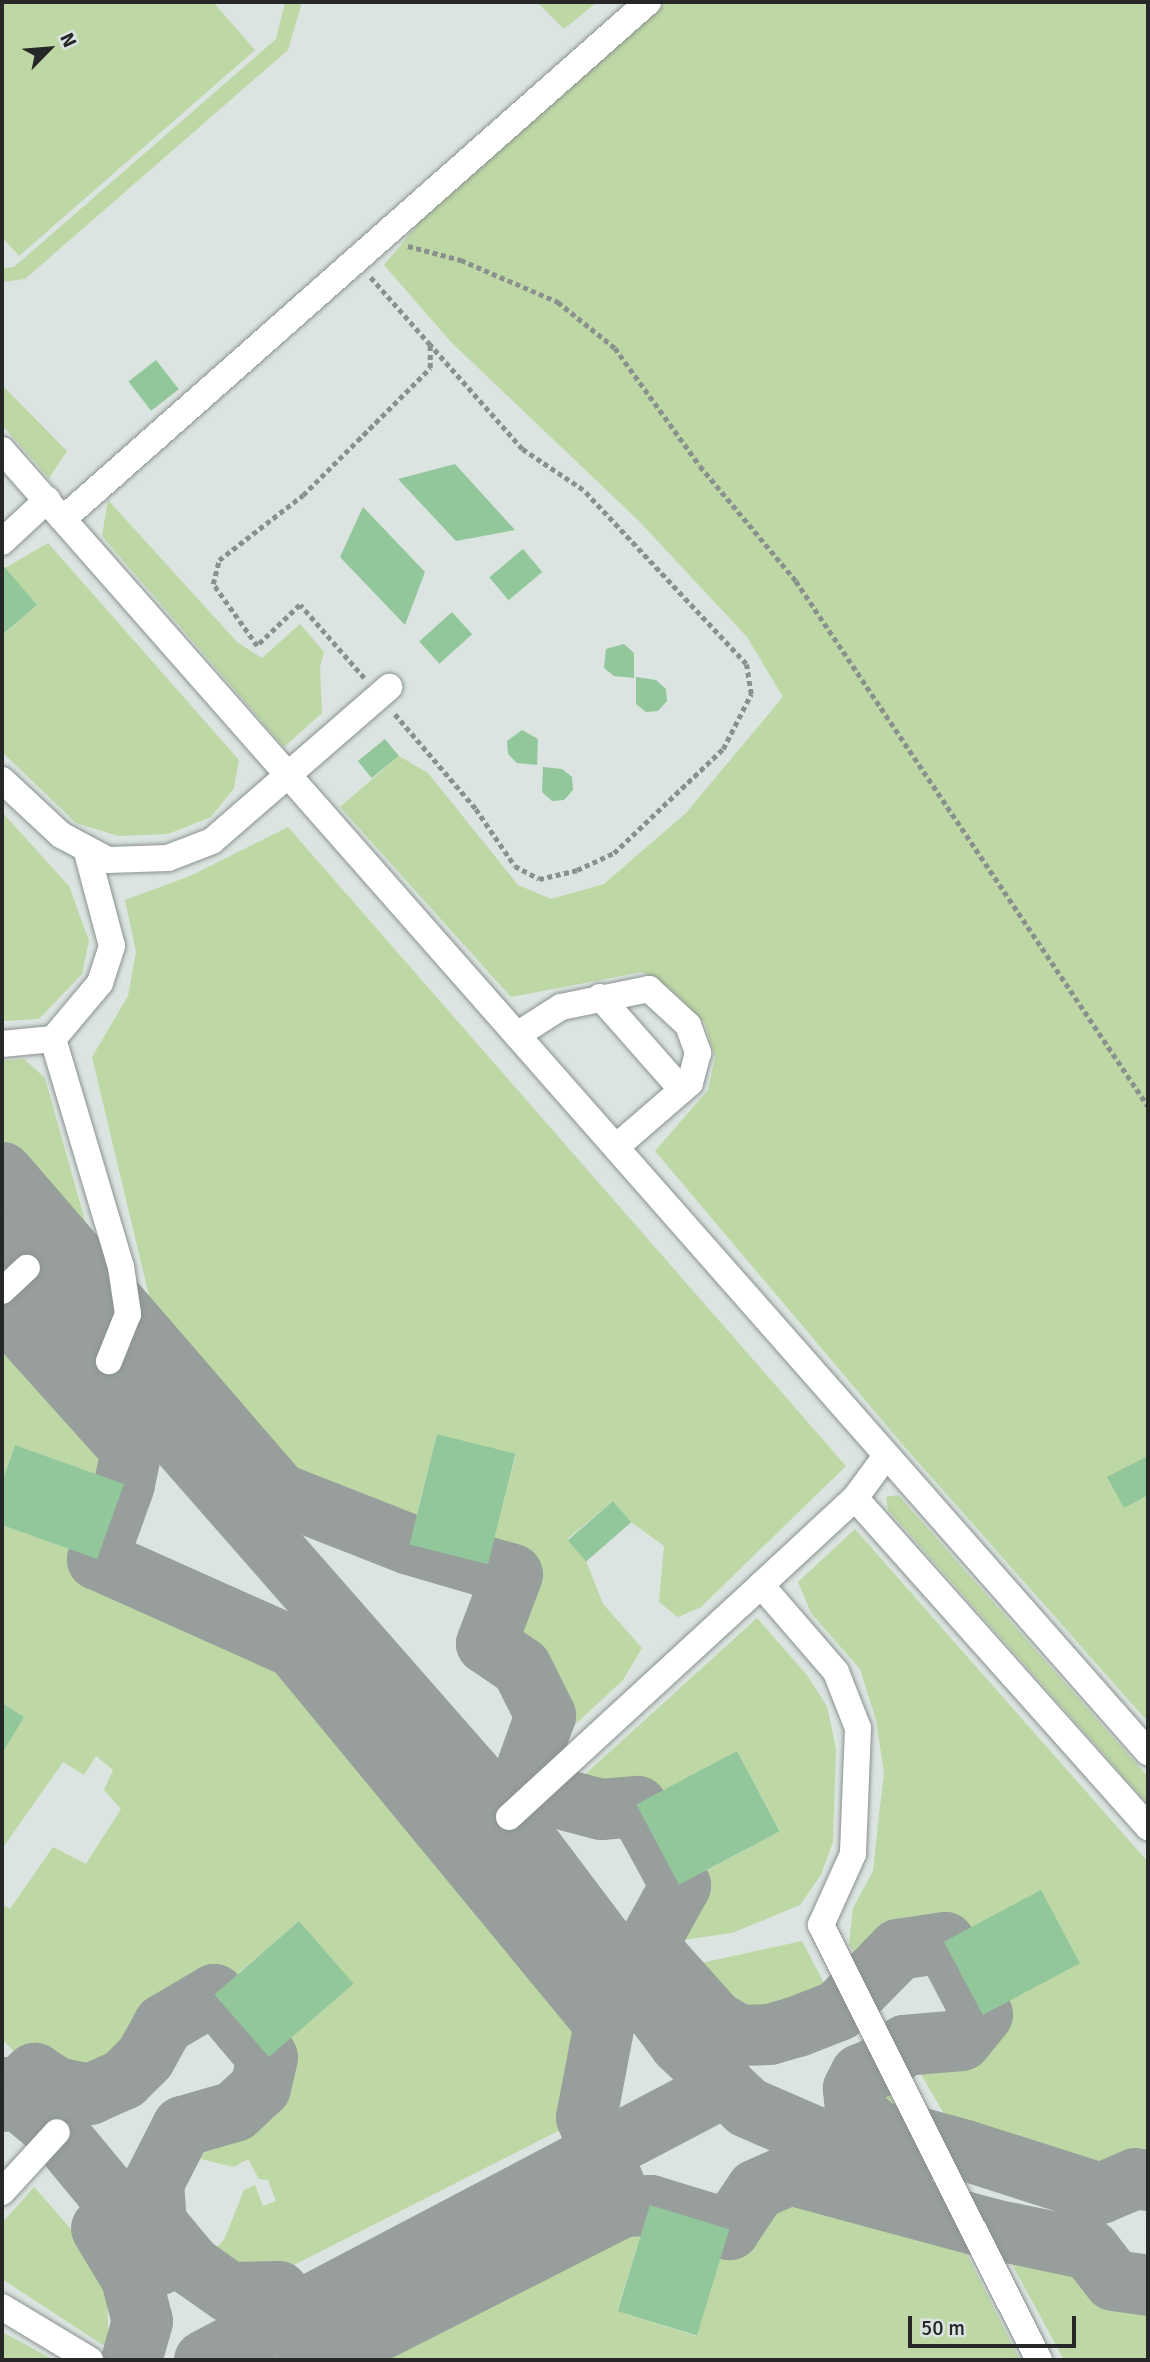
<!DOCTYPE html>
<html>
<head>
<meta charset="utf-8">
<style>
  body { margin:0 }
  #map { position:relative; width:1150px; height:2362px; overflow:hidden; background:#dbe4e0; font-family:Signika,sans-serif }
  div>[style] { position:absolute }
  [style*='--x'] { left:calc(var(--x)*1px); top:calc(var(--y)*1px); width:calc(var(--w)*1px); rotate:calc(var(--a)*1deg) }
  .green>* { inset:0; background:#bdd8a4 }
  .taxiway>* { height:61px; margin:-30.5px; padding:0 30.5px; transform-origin:30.5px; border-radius:30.5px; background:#979e9b }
  .building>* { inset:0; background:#91c79a; transform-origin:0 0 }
  .path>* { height:4.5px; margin-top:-2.25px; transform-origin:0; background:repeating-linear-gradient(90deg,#8a908e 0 5px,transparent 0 8.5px) }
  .roads { filter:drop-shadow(0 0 2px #8a928e) drop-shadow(0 0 2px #8a928e) }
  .minor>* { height:26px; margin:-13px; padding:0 13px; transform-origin:13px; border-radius:13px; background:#fff }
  span { translate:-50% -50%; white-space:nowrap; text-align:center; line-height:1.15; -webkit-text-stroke:6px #dbe4e0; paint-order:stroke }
  .frame { position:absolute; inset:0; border:4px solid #252827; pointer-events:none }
  .north { position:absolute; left:14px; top:14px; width:70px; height:70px; -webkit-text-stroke:5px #dbe4e0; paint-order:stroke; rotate:65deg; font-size:19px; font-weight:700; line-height:28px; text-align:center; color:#252827 }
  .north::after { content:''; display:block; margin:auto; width:24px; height:32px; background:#252827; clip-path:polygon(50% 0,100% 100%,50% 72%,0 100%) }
  .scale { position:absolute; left:908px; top:2316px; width:168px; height:32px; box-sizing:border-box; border:4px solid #252827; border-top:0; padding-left:9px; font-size:21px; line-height:24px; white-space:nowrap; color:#252827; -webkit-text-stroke:5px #dbe4e0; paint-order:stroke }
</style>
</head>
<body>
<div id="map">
  <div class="green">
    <div style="clip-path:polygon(2px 2px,213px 2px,255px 50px,19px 256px,2px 237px)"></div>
    <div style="clip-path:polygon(285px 2px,302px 2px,288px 50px,25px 279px,2px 282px,2px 268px,14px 267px,276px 39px)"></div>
    <div style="clip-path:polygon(537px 2px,597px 2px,564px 29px)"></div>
    <div style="clip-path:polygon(668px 2px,1148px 2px,1148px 1722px,903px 1445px,655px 1151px,708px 1090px,715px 1057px,705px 1023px,669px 987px,642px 972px,511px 997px,340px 807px,399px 756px,428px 773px,518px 885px,551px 899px,604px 884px,686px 813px,783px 697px,747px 637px,640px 522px,451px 342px,384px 265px,426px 215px)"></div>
    <div style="clip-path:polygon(2px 385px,67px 451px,49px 478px,2px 425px)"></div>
    <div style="clip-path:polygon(108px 500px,237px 642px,262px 658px,300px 624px,324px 652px,320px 667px,322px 713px,284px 747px,102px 536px)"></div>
    <div style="clip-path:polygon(48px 543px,239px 760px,234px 788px,211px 817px,168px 834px,118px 836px,76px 823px,2px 752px,2px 630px,5px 633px,37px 605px,5px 568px)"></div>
    <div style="clip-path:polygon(2px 812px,69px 886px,89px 941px,82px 974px,39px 1019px,2px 1021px)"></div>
    <div style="clip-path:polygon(288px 827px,846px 1466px,701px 1607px,678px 1617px,659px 1602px,664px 1546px,631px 1522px,613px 1501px,567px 1539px,586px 1561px,603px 1604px,642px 1648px,623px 1680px,525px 1771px,545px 1715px,521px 1667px,486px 1643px,512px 1575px,488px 1564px,516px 1454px,437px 1434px,409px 1544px,279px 1493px,164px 1359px,92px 1057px,128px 996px,136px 952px,125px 900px,190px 876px)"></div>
    <div style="clip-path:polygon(24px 1059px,45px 1078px,104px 1288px,2px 1172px,2px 1061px)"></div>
    <div style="clip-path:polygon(12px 1317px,131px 1450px,124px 1484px,15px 1445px,2px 1482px,2px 1326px)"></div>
    <div style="clip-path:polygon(898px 1495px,1148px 1777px,1148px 1804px,888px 1510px,886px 1497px)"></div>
    <div style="clip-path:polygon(2px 1525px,97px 1559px,294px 1647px,604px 2023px,586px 2117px,286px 2269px,257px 2277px,229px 2271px,211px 2253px,224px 2240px,244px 2190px,255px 2185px,263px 2206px,276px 2201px,268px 2180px,259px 2179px,248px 2159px,234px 2167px,172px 2152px,182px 2126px,234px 2110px,260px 2087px,267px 2057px,352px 1984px,299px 1921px,214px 1994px,163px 2024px,145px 2057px,123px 2079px,89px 2094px,56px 2087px,34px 2073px,2px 2039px,2px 1904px,10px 1909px,53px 1847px,86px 1864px,121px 1809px,104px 1790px,113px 1770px,96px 1756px,84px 1775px,63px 1762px,2px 1849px,2px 1754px,24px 1717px,2px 1703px)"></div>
    <div style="clip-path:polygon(855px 1529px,1148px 1862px,1148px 2180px,1135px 2178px,1100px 2193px,965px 2150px,904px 2045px,961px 2040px,982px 2014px,1079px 1963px,1041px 1891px,944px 1942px,898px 1949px,873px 1979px,849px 1945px,853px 1908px,873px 1871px,878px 1824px,884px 1773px,876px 1720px,860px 1669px,811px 1613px,798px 1582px)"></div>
    <div style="clip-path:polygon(757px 1618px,806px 1674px,827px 1706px,836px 1749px,833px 1842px,821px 1875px,800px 1905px,732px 1933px,647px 1945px,680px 1885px,780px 1831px,737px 1751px,637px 1806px,601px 1809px,559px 1798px)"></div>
    <div style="clip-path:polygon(802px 1941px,838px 2010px,769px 2034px,739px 2035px,715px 2021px,670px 1970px)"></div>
    <div style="clip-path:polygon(877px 2067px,910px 2135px,877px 2133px,855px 2109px,853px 2088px,860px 2074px)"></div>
    <div style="clip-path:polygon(789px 2174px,948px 2217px,1020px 2360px,320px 2360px,623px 2206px,650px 2205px,617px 2311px,696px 2336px,729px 2229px,756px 2189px)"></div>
    <div style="clip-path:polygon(34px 2187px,70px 2228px,107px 2296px,109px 2349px,2px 2279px,2px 2223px)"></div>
    <div style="clip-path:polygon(993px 2229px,1089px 2249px,1113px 2280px,1148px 2285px,1148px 2360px,1064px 2360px)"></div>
    <div style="clip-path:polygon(2px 2332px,54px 2360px,2px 2360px)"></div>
  </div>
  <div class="taxiway">
    <div style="--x:2;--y:1172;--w:424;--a:49.2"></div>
    <div style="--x:279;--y:1493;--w:140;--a:21.4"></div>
    <div style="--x:409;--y:1544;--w:107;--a:16.2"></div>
    <div style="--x:512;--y:1574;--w:74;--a:110.6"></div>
    <div style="--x:486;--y:1643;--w:42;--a:34.4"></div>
    <div style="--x:521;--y:1667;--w:54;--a:63.4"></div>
    <div style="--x:545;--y:1715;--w:59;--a:109.7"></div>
    <div style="--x:525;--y:1771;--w:43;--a:38.5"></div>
    <div style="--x:559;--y:1798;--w:43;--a:14.7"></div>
    <div style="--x:601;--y:1809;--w:36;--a:-5"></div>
    <div style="--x:637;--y:1806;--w:90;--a:61.4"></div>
    <div style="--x:680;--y:1885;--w:68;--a:118.8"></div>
    <div style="--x:647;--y:1945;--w:102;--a:48.2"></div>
    <div style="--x:715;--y:2021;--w:28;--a:30"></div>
    <div style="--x:739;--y:2035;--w:30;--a:-2"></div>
    <div style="--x:769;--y:2034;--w:29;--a:-16"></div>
    <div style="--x:797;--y:2026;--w:44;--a:-21.3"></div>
    <div style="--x:838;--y:2010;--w:86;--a:-45.5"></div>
    <div style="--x:898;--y:1949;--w:47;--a:-8.7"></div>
    <div style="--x:944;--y:1942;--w:81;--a:62.2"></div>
    <div style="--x:982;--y:2014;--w:33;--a:129"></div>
    <div style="--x:961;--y:2040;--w:57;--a:175"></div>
    <div style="--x:904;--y:2045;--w:35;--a:141"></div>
    <div style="--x:877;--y:2067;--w:18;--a:158"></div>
    <div style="--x:860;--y:2074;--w:16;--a:117"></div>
    <div style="--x:853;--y:2088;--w:21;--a:85"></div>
    <div style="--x:855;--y:2109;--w:33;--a:47"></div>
    <div style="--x:877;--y:2133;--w:33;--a:3"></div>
    <div style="--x:910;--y:2135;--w:57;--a:15.3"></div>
    <div style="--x:965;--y:2150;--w:142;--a:17.7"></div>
    <div style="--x:1100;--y:2193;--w:38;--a:-23"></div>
    <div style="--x:1135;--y:2178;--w:13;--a:9"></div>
    <div style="--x:2;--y:1239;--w:769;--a:48.74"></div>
    <div style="--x:509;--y:1817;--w:284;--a:53"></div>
    <div style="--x:680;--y:2044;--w:92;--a:43.2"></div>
    <div style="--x:747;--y:2107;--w:125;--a:23.5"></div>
    <div style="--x:862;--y:2157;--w:44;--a:10.5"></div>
    <div style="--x:2;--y:1306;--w:193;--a:48.1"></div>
    <div style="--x:131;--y:1450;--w:35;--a:102"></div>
    <div style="--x:124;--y:1484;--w:80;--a:109.8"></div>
    <div style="--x:97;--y:1559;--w:216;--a:24.1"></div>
    <div style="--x:294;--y:1647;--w:487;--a:50.5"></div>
    <div style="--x:604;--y:2023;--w:96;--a:100.8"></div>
    <div style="--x:586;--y:2117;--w:96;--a:67.4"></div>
    <div style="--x:623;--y:2206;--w:340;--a:153.1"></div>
    <div style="--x:3;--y:2087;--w:70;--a:39.8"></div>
    <div style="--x:57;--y:2132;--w:127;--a:50.4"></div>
    <div style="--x:138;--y:2230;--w:40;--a:60.3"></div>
    <div style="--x:2;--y:2101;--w:43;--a:-41.2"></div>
    <div style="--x:34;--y:2073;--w:26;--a:32"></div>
    <div style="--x:56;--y:2087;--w:34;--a:12"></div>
    <div style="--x:89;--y:2094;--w:37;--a:-24"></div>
    <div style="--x:123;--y:2079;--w:31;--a:-45"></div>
    <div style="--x:145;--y:2057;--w:38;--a:-61"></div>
    <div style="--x:163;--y:2024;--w:59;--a:-30.5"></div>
    <div style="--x:214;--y:1994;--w:82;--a:49.9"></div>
    <div style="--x:267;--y:2057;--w:31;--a:103"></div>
    <div style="--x:260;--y:2087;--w:35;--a:137"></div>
    <div style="--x:234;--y:2111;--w:54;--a:163.9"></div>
    <div style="--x:182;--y:2126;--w:64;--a:117"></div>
    <div style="--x:153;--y:2183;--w:40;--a:85.7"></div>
    <div style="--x:156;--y:2223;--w:56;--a:50.1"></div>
    <div style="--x:192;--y:2266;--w:45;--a:35.1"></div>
    <div style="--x:229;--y:2292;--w:49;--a:-1.2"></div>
    <div style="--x:278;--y:2291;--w:76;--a:64.4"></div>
    <div style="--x:607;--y:2167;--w:42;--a:67.7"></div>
    <div style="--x:623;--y:2206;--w:27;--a:-2"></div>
    <div style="--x:650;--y:2205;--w:83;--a:16.9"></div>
    <div style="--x:729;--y:2229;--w:48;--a:-56"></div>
    <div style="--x:756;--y:2189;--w:36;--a:-24"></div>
    <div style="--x:789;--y:2174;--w:211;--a:15.1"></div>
    <div style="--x:993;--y:2229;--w:98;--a:11.8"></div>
    <div style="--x:1089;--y:2249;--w:39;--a:52"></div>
    <div style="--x:1113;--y:2280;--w:35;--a:8"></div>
    <div style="--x:101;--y:2228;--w:58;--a:59"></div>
    <div style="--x:131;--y:2278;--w:44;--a:75.7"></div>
    <div style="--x:142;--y:2321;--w:41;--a:105.8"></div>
    <div style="--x:204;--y:2360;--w:589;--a:-27.74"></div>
  </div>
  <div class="building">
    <div style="left:156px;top:360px;width:37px;height:35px;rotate:52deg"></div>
    <div style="clip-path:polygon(455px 464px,515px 530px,456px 541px,398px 479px)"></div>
    <div style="clip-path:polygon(363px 507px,425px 572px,405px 625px,340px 557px)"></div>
    <div style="left:523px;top:549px;width:30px;height:44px;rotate:50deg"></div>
    <div style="clip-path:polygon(2px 564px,37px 605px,2px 635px)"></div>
    <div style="left:452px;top:612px;width:30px;height:44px;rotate:48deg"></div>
    <div style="clip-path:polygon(624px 644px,634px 653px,634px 678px,614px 676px,604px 668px,606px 649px)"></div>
    <div style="clip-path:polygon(636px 677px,656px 680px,666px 689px,667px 701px,658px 711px,646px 712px,636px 704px)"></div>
    <div style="clip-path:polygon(522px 730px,538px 739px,537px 765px,517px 763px,508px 754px,507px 741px)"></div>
    <div style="left:385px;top:739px;width:22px;height:35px;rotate:51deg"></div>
    <div style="clip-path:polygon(543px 767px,562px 769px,572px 777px,573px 790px,564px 800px,552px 801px,542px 792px)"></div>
    <div style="left:437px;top:1434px;width:81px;height:114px;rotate:14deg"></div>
    <div style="clip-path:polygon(15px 1445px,124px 1484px,97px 1559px,2px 1525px,2px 1482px)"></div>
    <div style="clip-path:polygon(1148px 1456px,1148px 1495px,1124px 1508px,1107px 1477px)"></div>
    <div style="left:613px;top:1501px;width:28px;height:60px;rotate:49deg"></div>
    <div style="clip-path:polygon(2px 1703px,24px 1717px,2px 1754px)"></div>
    <div style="left:737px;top:1751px;width:91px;height:114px;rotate:62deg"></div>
    <div style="left:1041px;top:1890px;width:83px;height:110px;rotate:62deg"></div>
    <div style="left:299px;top:1921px;width:83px;height:112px;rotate:49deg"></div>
    <div style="left:650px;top:2205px;width:83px;height:111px;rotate:17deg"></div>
  </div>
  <div class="path">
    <div style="--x:408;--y:246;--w:55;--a:14.8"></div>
    <div style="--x:461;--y:260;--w:106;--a:23.4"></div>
    <div style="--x:558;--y:302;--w:73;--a:38.9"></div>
    <div style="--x:615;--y:348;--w:145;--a:54.2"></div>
    <div style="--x:700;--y:466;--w:150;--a:50.1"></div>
    <div style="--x:796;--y:581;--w:632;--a:56.16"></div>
    <div style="--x:364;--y:678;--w:97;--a:-131.2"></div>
    <div style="--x:300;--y:605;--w:59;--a:136.4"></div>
    <div style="--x:257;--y:646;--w:76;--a:-125.4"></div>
    <div style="--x:213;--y:584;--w:25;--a:-76"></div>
    <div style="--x:219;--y:560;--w:106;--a:-37.7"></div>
    <div style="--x:303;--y:495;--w:180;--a:-45"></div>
    <div style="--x:430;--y:368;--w:23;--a:-90"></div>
    <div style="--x:430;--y:345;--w:91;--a:-131.4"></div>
    <div style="--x:395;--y:714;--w:125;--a:49.5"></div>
    <div style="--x:476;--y:809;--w:69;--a:55.6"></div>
    <div style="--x:515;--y:866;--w:27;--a:28"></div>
    <div style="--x:539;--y:879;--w:39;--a:-13"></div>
    <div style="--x:577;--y:870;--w:41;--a:-24.7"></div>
    <div style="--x:614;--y:853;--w:151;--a:-43.7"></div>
    <div style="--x:723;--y:749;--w:62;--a:-63"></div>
    <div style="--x:751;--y:694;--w:30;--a:-99"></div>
    <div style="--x:746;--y:664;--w:238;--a:-133.1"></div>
    <div style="--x:583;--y:490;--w:73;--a:-146.1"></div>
    <div style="--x:522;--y:449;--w:139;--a:-131.5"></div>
  </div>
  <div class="roads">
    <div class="minor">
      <div style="--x:2;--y:450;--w:1735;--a:48.65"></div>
      <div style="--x:63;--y:519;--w:781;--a:-41.47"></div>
      <div style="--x:2;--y:542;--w:62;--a:-43"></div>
      <div style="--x:2;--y:780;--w:81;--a:43"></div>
      <div style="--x:61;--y:835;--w:53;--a:28"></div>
      <div style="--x:108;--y:860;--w:60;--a:-1.9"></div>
      <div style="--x:168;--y:858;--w:47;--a:-21.1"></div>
      <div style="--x:212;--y:841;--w:235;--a:-41"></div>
      <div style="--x:600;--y:997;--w:124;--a:48.6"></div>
      <div style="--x:517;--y:1035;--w:52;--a:-32.5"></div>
      <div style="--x:561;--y:1007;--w:90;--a:-11.6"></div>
      <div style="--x:649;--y:989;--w:53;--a:42.7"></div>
      <div style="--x:688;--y:1025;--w:30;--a:70"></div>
      <div style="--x:698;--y:1053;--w:31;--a:105"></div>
      <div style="--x:690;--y:1083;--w:98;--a:139.1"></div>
      <div style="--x:53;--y:1039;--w:238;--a:73.4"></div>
      <div style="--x:121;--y:1267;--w:48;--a:81.5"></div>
      <div style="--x:128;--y:1314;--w:51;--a:112"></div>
      <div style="--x:2;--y:1044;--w:51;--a:-5.6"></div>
      <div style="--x:53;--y:1039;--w:73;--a:-50"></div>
      <div style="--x:100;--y:983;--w:39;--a:-72"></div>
      <div style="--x:112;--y:946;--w:101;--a:-104.9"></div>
      <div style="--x:2;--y:1291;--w:34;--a:-43"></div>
      <div style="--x:886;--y:1456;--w:52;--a:126.4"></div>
      <div style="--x:855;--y:1498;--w:441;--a:48.3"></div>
      <div style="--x:761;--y:1585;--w:128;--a:-42.8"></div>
      <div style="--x:509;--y:1817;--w:343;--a:-42.6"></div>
      <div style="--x:761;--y:1585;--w:115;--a:49.2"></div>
      <div style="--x:836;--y:1672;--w:60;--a:68.6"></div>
      <div style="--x:858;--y:1728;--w:126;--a:92.3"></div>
      <div style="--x:853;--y:1854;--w:78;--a:114.3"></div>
      <div style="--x:821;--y:1925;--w:487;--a:63.4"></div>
      <div style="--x:2;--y:2192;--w:81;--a:-47.5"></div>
      <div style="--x:2;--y:2307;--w:103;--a:31.1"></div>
    </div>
  </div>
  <div class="frame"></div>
  <div class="north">N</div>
  <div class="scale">50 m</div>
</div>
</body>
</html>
